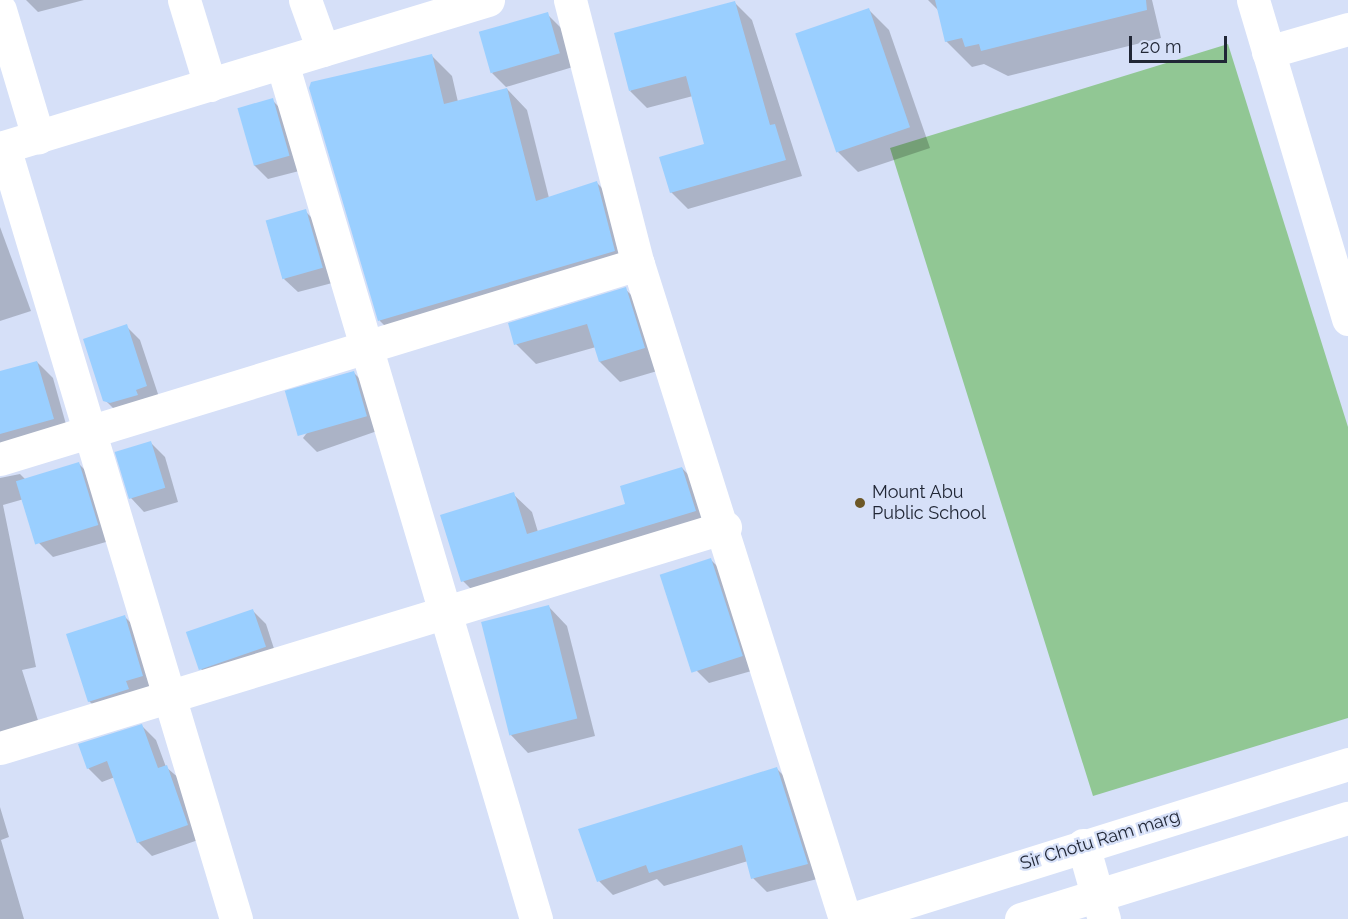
<!DOCTYPE html>
<html>
<head>
<meta charset="utf-8">
<style>
  body { margin:0 }
  #map { position:relative; width:1348px; height:919px; overflow:hidden; background:#d6e0f8; font-family:Raleway,sans-serif }
  div>[style] { position:absolute }
  [style*='--x'] { left:calc(var(--x)*1px); top:calc(var(--y)*1px); width:calc(var(--w)*1px); rotate:calc(var(--a)*1deg) }
  .green>* { inset:0; background:#91c794 }
  .shadow>* { inset:0; background:#0003 }
  .building>* { inset:0; background:#9acfff; transform-origin:0 0 }
  .street>* { height:33px; margin:-16.5px; padding:0 16.5px; transform-origin:16.5px; border-radius:16.5px; background:#fff }
  .secondary>* { height:33px; margin:-16.5px; padding:0 16.5px; transform-origin:16.5px; border-radius:16.5px; background:#fff }
  .dots>* { width:16px; height:16px; translate:-50% -50%; box-sizing:border-box; border:3px solid #d6e0f8; border-radius:50% }
  span { translate:-50% -50%; white-space:nowrap; text-align:center; line-height:1.15; -webkit-text-stroke:4.5px #d6e0f8; paint-order:stroke }
  .poi-label { font-size:18px; color:#212736 }
  .left { translate:0 -50%; text-align:left }
  .street-label { font-size:18px; color:#212736 }
  .scale { position:absolute; left:1129px; top:36px; width:98px; height:27px; box-sizing:border-box; border:3px solid #212736; border-top:0; padding-left:8px; font-size:18px; line-height:21px; white-space:nowrap; color:#212736; -webkit-text-stroke:4px #d6e0f8; paint-order:stroke }
</style>
</head>
<body>
<div id="map">
  <div class="green">
    <div style="clip-path:polygon(1228px 44px,1348px 427px,1348px 718px,1093px 796px,890px 148px)"></div>
  </div>
  <div class="shadow">
    <div style="clip-path:polygon(26px 0,84px 0,38px 12px)"></div>
    <div style="clip-path:polygon(928px 0,1152px 0,1161px 38px,1008px 76px,984px 64px,972px 67px,946px 41px,939px 11px)"></div>
    <div style="clip-path:polygon(735px 3px,752px 20px,802px 176px,688px 209px,671px 192px,706px 145px,693px 96px,647px 108px,630px 91px)"></div>
    <div style="clip-path:polygon(869px 10px,889px 30px,930px 148px,858px 172px,838px 152px)"></div>
    <div style="clip-path:polygon(547px 14px,561px 28px,573px 67px,506px 87px,492px 73px)"></div>
    <div style="clip-path:polygon(432px 56px,452px 76px,458px 102px,507px 89px,527px 110px,549px 198px,597px 183px,617px 203px,635px 272px,400px 341px,380px 321px,313px 84px)"></div>
    <div style="clip-path:polygon(272px 100px,286px 114px,303px 170px,268px 179px,254px 165px)"></div>
    <div style="clip-path:polygon(305px 211px,319px 225px,336px 282px,298px 292px,284px 279px)"></div>
    <div style="clip-path:polygon(0 227px,31px 311px,0 321px)"></div>
    <div style="clip-path:polygon(625px 289px,646px 309px,664px 369px,620px 382px,600px 362px,596px 347px,536px 364px,516px 344px)"></div>
    <div style="clip-path:polygon(126px 326px,140px 340px,160px 400px,119px 414px,105px 400px)"></div>
    <div style="clip-path:polygon(37px 362px,53px 378px,69px 435px,0 470px,0 373px)"></div>
    <div style="clip-path:polygon(353px 372px,367px 386px,380px 430px,317px 452px,303px 438px)"></div>
    <div style="clip-path:polygon(151px 443px,165px 457px,178px 502px,144px 512px,131px 498px)"></div>
    <div style="clip-path:polygon(79px 464px,95px 480px,113px 540px,53px 557px,37px 541px,24px 499px,3px 505px,36px 667px,22px 670px,42px 733px,0 746px,0 478px,20px 474px,26px 480px)"></div>
    <div style="clip-path:polygon(682px 468px,700px 487px,714px 529px,481px 599px,463px 581px,513px 494px,532px 512px,538px 532px,627px 505px)"></div>
    <div style="clip-path:polygon(711px 560px,725px 574px,755px 670px,709px 683px,695px 669px)"></div>
    <div style="clip-path:polygon(549px 607px,567px 626px,595px 736px,528px 753px,510px 734px)"></div>
    <div style="clip-path:polygon(252px 610px,266px 624px,278px 661px,213px 681px,199px 667px)"></div>
    <div style="clip-path:polygon(124px 616px,138px 630px,156px 690px,103px 715px,89px 701px)"></div>
    <div style="clip-path:polygon(142px 726px,156px 740px,166px 767px,181px 780px,201px 839px,152px 856px,138px 842px,115px 777px,102px 782px,88px 768px)"></div>
    <div style="clip-path:polygon(777px 769px,791px 783px,821px 878px,767px 892px,753px 878px,748px 861px,664px 886px,657px 879px,613px 895px,599px 881px)"></div>
    <div style="clip-path:polygon(0 807px,9px 837px,1px 840px,24px 919px,0 919px)"></div>
  </div>
  <div class="building">
    <div style="clip-path:polygon(935px 0,1146px 0,1147px 10px,981px 51px,979px 44px,965px 47px,962px 38px,945px 42px)"></div>
    <div style="clip-path:polygon(735px 1px,770px 125px,775px 124px,786px 160px,670px 193px,659px 157px,704px 144px,686px 76px,629px 91px,614px 33px)"></div>
    <div style="left:869px;top:8px;width:126px;height:78px;rotate:71deg"></div>
    <div style="left:548px;top:12px;width:43px;height:72px;rotate:74deg"></div>
    <div style="clip-path:polygon(432px 54px,444px 104px,507px 88px,536px 201px,597px 181px,615px 251px,378px 321px,309px 88px,311px 82px)"></div>
    <div style="left:273px;top:98px;width:60px;height:37px;rotate:74deg"></div>
    <div style="left:306px;top:209px;width:61px;height:42px;rotate:74deg"></div>
    <div style="clip-path:polygon(626px 287px,645px 348px,599px 362px,587px 324px,514px 345px,508px 323px)"></div>
    <div style="clip-path:polygon(127px 324px,147px 386px,136px 390px,138px 395px,110px 403px,103px 401px,83px 339px)"></div>
    <div style="clip-path:polygon(37px 361px,54px 419px,0 434px,0 371px)"></div>
    <div style="left:354px;top:371px;width:47px;height:72px;rotate:74deg"></div>
    <div style="left:151px;top:441px;width:49px;height:38px;rotate:73deg"></div>
    <div style="left:79px;top:462px;width:66px;height:66px;rotate:73deg"></div>
    <div style="clip-path:polygon(682px 467px,696px 511px,461px 582px,440px 515px,514px 492px,527px 534px,625px 504px,620px 486px)"></div>
    <div style="left:711px;top:558px;width:103px;height:54px;rotate:72deg"></div>
    <div style="left:549px;top:605px;width:117px;height:70px;rotate:76deg"></div>
    <div style="left:253px;top:609px;width:40px;height:71px;rotate:71deg"></div>
    <div style="clip-path:polygon(125px 615px,143px 676px,126px 681px,129px 689px,88px 702px,66px 634px)"></div>
    <div style="clip-path:polygon(142px 724px,158px 768px,167px 765px,188px 825px,137px 843px,107px 761px,87px 769px,78px 744px)"></div>
    <div style="clip-path:polygon(777px 767px,808px 864px,751px 879px,742px 845px,649px 873px,646px 865px,597px 882px,578px 829px)"></div>
  </div>
  <div class="street">
    <div style="--x:184;--y:0;--w:89;--a:73"></div>
    <div style="--x:305;--y:0;--w:53;--a:70.2"></div>
    <div style="--x:570;--y:0;--w:273;--a:75.6"></div>
    <div style="--x:638;--y:264;--w:687;--a:72.46"></div>
    <div style="--x:0;--y:10;--w:133;--a:73.3"></div>
    <div style="--x:1268;--y:52;--w:83;--a:-16"></div>
    <div style="--x:282;--y:63;--w:893;--a:73.47"></div>
    <div style="--x:4;--y:147;--w:806;--a:73.27"></div>
    <div style="--x:0;--y:148;--w:510;--a:-16.87"></div>
    <div style="--x:0;--y:459;--w:667;--a:-17"></div>
    <div style="--x:0;--y:748;--w:758;--a:-16.95"></div>
    <div style="--x:1083;--y:845;--w:77;--a:74.2"></div>
  </div>
  <div class="secondary">
    <div style="--x:1253;--y:0;--w:333;--a:73.4"></div>
    <div style="--x:852;--y:919;--w:520;--a:-17.35"></div>
    <div style="--x:1021;--y:919;--w:342;--a:-17.2"></div>
  </div>
  <div class="dots">
    <div style="left:860px;top:503px;background:#6c5726"></div>
  </div>
  <div class="poi-label">
    <span class="left" style="left:872px;top:503px">Mount Abu<br>Public School</span>
  </div>
  <div class="street-label">
    <span style="left:1100px;top:840px;rotate:-17deg">Sir Chotu Ram marg</span>
  </div>
  <div class="scale">20 m</div>
</div>
</body>
</html>
